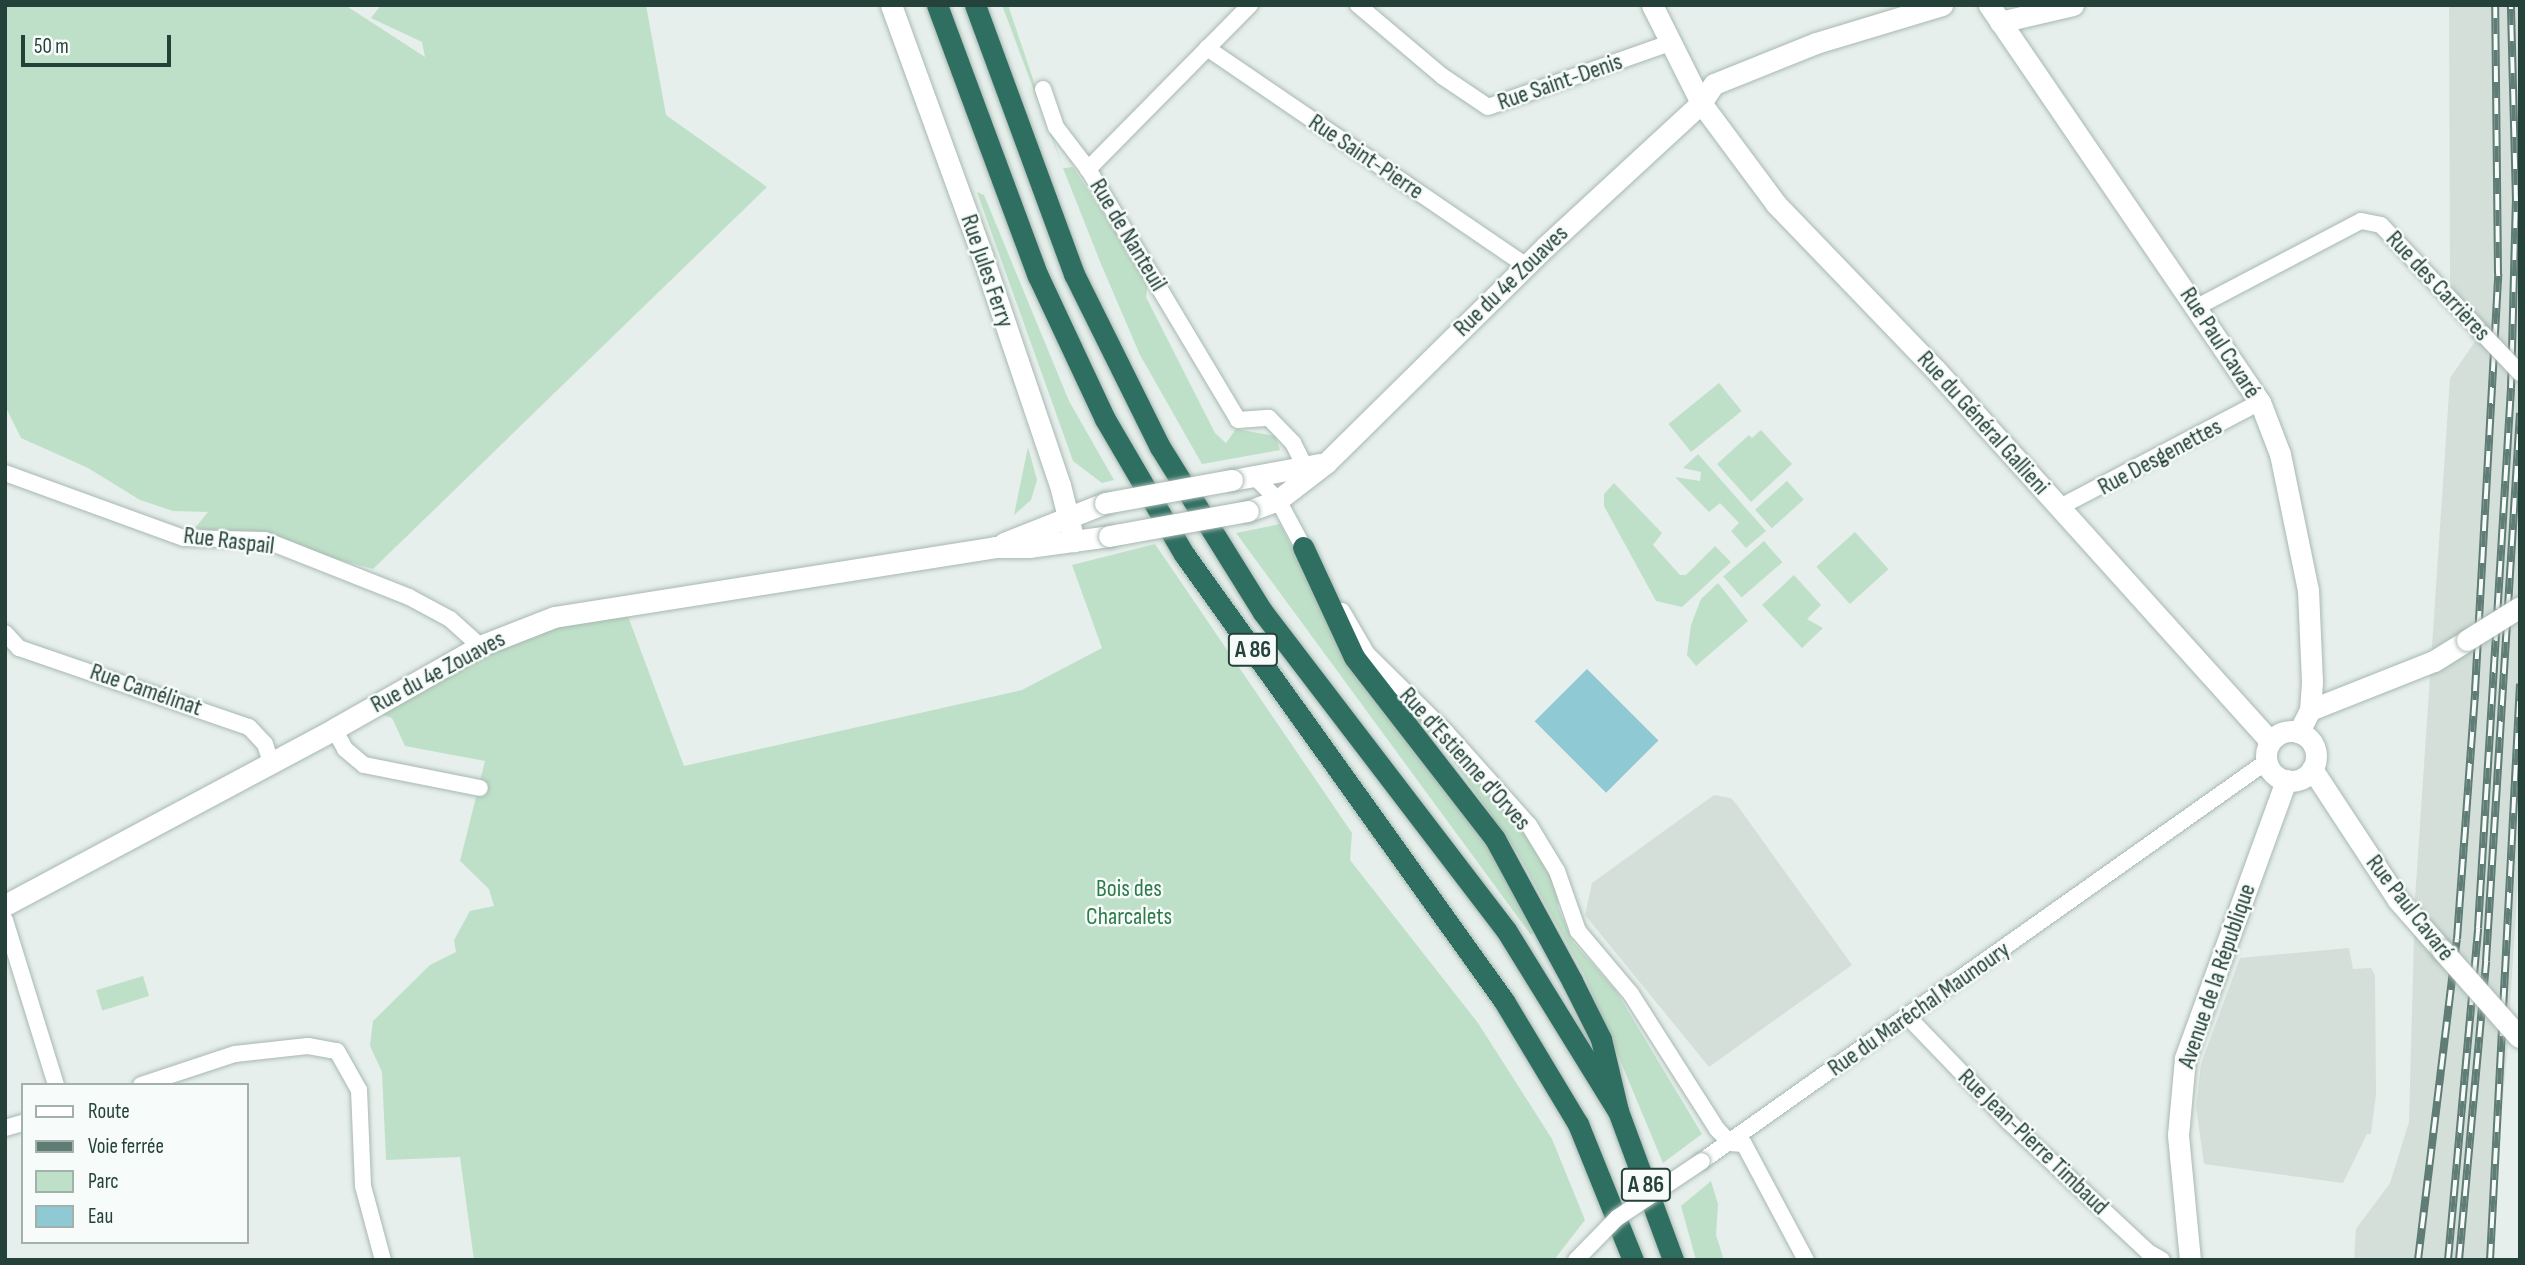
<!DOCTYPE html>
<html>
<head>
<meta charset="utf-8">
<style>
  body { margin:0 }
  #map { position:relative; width:2525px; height:1265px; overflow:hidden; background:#e6efeb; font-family:"Sofia Sans Condensed",sans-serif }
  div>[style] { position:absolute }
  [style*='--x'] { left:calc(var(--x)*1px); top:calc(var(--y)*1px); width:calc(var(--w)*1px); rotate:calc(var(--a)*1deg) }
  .built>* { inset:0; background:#d4dfda }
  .green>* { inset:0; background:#bfe0c8; transform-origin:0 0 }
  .water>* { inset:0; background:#8ec9d4; transform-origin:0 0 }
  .roads { filter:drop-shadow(0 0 2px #a8b8b2) drop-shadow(0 0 2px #a8b8b2) }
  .street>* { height:16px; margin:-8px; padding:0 8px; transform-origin:8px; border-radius:8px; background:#fff }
  .secondary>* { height:21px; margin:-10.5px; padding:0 10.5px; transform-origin:10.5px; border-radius:10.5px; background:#fff }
  .secondary>.ring { margin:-10.5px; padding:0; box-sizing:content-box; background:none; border:21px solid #fff; border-radius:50% }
  .highway>* { height:21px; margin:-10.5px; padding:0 10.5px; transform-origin:10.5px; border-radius:10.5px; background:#2f6f62 }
  .rail>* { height:8px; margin-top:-4px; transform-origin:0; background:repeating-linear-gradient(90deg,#f7fbf9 0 16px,#5f7d75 0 32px); box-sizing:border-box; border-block:2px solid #5f7d75 }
  .bridges { filter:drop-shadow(0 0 2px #a8b8b2) drop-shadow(0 0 2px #a8b8b2) }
  .street-bridge>* { height:16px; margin:-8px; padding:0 8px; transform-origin:8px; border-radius:8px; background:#fff }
  .secondary-bridge>* { height:21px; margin:-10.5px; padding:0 10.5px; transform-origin:10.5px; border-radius:10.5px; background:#fff }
  span { translate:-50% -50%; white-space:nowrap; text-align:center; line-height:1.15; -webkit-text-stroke:5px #f7fbf9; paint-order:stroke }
  .shield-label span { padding:2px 5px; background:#f7fbf9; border:2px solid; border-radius:5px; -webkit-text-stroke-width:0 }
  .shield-label { font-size:23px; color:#24423a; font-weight:700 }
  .street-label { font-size:24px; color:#24423a }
  .park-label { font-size:24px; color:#2d7a4b }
  .frame { position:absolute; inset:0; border:7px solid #24423a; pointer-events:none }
  .legend { position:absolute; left:21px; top:1083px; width:228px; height:161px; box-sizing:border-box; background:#f7fbf9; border:2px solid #a3b1ad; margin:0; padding:9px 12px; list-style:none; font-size:21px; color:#24423a }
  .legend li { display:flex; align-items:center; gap:14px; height:35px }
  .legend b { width:35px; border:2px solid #a3b1ad }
  .scale { position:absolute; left:21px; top:35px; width:150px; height:32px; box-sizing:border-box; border:4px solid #24423a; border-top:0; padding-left:9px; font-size:21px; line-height:24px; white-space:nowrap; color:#24423a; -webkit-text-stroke:5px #f7fbf9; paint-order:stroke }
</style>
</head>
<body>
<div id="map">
  <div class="built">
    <div style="clip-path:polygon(2449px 5px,2520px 5px,2520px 847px,2507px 1054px,2488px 1260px,2354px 1260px,2356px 1229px,2390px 1183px,2409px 1122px,2415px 899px,2450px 378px,2476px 340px,2450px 280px)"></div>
    <div style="clip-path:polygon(1714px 795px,1731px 798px,1737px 805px,1852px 965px,1709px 1067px,1585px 915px,1592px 883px)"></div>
    <div style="clip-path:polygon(2349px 948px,2353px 969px,2371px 968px,2375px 975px,2376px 1094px,2371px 1134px,2367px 1134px,2343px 1183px,2204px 1164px,2196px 1107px,2201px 1064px,2240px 958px)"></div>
  </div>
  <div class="green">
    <div style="clip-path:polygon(5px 5px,345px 5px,425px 57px,422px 42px,371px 18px,381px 5px,646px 5px,666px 115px,767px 187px,373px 569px,265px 540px,195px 528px,208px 512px,173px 511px,140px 500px,88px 468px,21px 438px,5px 406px)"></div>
    <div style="clip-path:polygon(1002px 5px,1008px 5px,1063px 168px,1073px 167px,1148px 282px,1146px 297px,1215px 433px,1226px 443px,1236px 429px,1275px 436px,1280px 450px,1202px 464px,1140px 355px,1101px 264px,1063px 168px)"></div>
    <div style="clip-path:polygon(977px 192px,984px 195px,1069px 401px,1114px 480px,1102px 483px,1073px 461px)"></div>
    <div style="left:1719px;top:383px;width:36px;height:65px;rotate:51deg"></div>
    <div style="clip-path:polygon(1761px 430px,1792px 464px,1751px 502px,1717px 464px,1749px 435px,1752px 438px)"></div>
    <div style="clip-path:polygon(1028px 447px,1037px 480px,1031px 500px,1014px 515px)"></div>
    <div style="clip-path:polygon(1698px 454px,1766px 531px,1746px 548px,1731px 531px,1739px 523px,1720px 503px,1709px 512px,1675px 477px,1700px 481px,1701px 472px,1683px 468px)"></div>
    <div style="left:1787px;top:481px;width:25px;height:43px;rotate:48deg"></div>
    <div style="clip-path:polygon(1614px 483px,1662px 533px,1653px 545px,1680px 575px,1686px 575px,1715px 546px,1731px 562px,1682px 607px,1656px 601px,1604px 506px,1604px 494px)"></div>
    <div style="clip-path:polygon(1280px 524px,1315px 592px,1490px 847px,1536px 929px,1531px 935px,1236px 533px)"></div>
    <div style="left:1855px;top:532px;width:50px;height:52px;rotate:48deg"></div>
    <div style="left:1764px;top:541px;width:28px;height:54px;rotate:49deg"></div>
    <div style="clip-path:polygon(1155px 544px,1352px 833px,1350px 860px,1478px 1023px,1552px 1139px,1585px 1220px,1554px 1260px,474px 1260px,460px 1157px,386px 1160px,382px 1072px,370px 1046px,373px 1021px,430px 965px,456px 952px,454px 940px,470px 911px,494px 906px,489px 889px,460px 861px,485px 761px,405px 746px,392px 718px,367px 710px,480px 646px,623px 603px,684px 766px,1022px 690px,1102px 648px,1072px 565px)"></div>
    <div style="clip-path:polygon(1794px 575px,1821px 605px,1807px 619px,1823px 628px,1802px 648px,1762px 605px)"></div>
    <div style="clip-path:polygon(1718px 583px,1748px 621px,1696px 666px,1687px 655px,1691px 625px,1701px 599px)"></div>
    <div style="clip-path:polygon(1368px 667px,1444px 738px,1519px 825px,1558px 888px,1558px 907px,1573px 942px,1616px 991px,1702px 1134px,1663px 1163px,1584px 974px,1518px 854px,1438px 739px,1393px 700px)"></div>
    <div style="left:143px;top:976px;width:21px;height:49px;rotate:73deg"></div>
    <div style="clip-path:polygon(1711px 1181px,1718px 1204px,1716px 1235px,1724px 1260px,1696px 1260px,1681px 1206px)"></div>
  </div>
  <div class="water">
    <div style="left:1587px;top:669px;width:101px;height:74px;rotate:45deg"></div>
  </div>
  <div class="roads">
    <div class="street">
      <div style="--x:1250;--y:5;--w:231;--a:134.6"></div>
      <div style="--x:1088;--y:169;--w:292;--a:59.1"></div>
      <div style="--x:1238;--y:420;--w:31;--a:-4"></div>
      <div style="--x:1269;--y:418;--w:35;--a:46"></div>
      <div style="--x:1293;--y:443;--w:27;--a:63"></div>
      <div style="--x:1358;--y:5;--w:110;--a:40.2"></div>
      <div style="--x:1442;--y:76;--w:55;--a:34"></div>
      <div style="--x:1488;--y:107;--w:193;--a:-19.4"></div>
      <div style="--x:1207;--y:48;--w:386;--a:34.3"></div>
      <div style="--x:1043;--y:89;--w:40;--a:71.1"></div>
      <div style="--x:1056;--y:127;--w:53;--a:52.7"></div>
      <div style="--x:2197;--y:307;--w:185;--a:-27.7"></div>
      <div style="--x:2361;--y:221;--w:20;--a:11"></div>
      <div style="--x:2381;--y:225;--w:149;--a:46.9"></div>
      <div style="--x:5;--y:473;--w:190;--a:20"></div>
      <div style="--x:184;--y:538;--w:81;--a:1.4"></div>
      <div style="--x:265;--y:540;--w:155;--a:21.6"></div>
      <div style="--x:409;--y:597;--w:47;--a:28.2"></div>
      <div style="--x:450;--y:619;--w:40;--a:42"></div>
      <div style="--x:1254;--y:476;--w:34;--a:45"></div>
      <div style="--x:1278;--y:500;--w:64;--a:61.8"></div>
      <div style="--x:2058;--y:508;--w:228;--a:-27.7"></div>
      <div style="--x:1342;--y:611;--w:50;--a:59.8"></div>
      <div style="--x:1367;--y:654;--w:111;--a:44.6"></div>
      <div style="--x:1446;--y:732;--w:125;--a:48.3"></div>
      <div style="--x:1529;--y:825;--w:54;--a:58.7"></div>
      <div style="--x:1557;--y:871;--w:64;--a:70.7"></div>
      <div style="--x:1578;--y:931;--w:82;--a:49.9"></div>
      <div style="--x:1631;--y:994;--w:160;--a:57.5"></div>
      <div style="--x:1717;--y:1129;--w:19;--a:47"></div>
      <div style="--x:1730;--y:1143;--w:14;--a:4"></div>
      <div style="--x:1744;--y:1144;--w:132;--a:61.9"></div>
      <div style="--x:5;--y:633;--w:21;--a:47"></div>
      <div style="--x:19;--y:648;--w:243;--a:19"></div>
      <div style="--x:249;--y:727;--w:23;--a:47"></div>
      <div style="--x:265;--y:744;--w:20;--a:72"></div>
      <div style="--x:334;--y:729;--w:23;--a:61"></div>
      <div style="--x:345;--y:749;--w:25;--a:40"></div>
      <div style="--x:364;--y:765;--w:118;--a:11.2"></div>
      <div style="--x:5;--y:920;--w:173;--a:72.8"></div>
      <div style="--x:1909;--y:1018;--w:143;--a:46.1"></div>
      <div style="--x:2008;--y:1121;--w:192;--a:43.1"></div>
      <div style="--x:2148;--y:1252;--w:16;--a:30"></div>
      <div style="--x:141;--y:1085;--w:99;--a:-18.3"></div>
      <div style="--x:235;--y:1054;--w:73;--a:-6.3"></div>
      <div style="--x:308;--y:1046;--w:29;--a:10"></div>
      <div style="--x:337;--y:1051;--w:45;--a:60.6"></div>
      <div style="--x:359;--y:1090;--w:96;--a:87.6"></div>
      <div style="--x:363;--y:1186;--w:77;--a:74.9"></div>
      <div style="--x:5;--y:1128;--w:19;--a:-16"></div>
      <div style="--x:1702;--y:1161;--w:691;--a:-35.28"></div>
    </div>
    <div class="secondary">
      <div style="--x:891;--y:5;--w:266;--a:70"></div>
      <div style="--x:982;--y:255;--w:243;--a:71.3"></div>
      <div style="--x:1060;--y:485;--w:58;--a:76"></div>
      <div style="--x:1652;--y:5;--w:110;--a:63.4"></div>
      <div style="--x:1701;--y:103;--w:126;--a:53.4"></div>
      <div style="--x:1776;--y:204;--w:229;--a:46.1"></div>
      <div style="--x:1935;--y:369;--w:501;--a:48"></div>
      <div style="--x:1989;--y:5;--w:481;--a:55.7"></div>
      <div style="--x:2260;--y:402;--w:56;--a:69"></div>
      <div style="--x:2280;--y:454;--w:139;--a:78.4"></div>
      <div style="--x:2308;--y:590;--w:92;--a:87.5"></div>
      <div style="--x:2312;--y:682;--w:28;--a:94"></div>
      <div style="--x:2310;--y:710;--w:25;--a:117"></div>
      <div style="--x:2000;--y:22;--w:75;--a:-13.1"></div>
      <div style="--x:1232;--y:480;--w:89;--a:-10.3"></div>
      <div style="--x:1248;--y:511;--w:32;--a:-20"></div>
      <div style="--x:1278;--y:500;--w:61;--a:-37.6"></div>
      <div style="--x:1326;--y:463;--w:308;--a:-44.6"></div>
      <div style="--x:1545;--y:247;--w:212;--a:-42.7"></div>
      <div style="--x:1701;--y:103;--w:23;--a:-56"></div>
      <div style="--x:1714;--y:84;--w:110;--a:-21.9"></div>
      <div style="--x:1816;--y:43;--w:132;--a:-16.8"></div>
      <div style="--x:1004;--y:543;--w:109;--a:-21.6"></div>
      <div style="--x:2310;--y:710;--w:133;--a:-21.6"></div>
      <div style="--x:2434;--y:661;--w:39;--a:-32"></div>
      <div class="ring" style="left:2266px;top:731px;width:29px;height:29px"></div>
      <div style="--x:2312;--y:769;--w:157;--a:56.7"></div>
      <div style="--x:2398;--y:900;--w:67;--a:48.7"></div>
      <div style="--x:5;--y:905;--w:373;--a:-28.1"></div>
      <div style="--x:334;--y:729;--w:168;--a:-29.6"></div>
      <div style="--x:480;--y:646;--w:79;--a:-21.4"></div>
      <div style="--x:554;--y:617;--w:447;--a:-9"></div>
      <div style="--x:995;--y:547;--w:35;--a:0"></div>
      <div style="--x:1030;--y:547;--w:80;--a:-7.9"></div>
      <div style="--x:2190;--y:1260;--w:126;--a:-95.5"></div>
      <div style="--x:2178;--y:1135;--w:77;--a:-84.8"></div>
      <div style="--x:2185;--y:1058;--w:296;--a:-70"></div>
    </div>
    <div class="highway">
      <div style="--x:937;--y:5;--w:289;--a:69.6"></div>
      <div style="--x:1038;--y:276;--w:158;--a:64.9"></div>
      <div style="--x:1105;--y:419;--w:156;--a:59.7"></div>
      <div style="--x:1184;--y:554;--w:550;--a:54.4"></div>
      <div style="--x:1504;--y:1001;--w:144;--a:59"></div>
      <div style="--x:1578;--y:1124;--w:147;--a:68"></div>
      <div style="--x:975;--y:5;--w:287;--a:69.8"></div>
      <div style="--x:1074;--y:274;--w:193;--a:63.6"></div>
      <div style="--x:1160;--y:447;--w:193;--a:58.1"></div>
      <div style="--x:1262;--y:611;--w:402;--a:52.6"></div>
      <div style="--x:1506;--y:930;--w:213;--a:58.3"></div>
      <div style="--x:1303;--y:547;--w:121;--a:65.1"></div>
      <div style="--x:1354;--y:657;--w:230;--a:52.2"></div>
      <div style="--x:1495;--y:839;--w:162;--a:61.5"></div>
      <div style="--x:1572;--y:981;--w:65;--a:63.4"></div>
      <div style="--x:1601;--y:1039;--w:74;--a:76.7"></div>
      <div style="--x:1618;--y:1111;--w:159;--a:69.7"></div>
    </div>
  </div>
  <div class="rail">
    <div style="--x:2418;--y:1260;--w:323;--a:-83.1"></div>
    <div style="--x:2457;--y:939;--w:249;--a:-85.8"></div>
    <div style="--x:2475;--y:691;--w:418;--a:-86.8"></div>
    <div style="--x:2498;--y:274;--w:269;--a:-90.6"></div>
    <div style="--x:2448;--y:1260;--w:333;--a:-84.8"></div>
    <div style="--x:2478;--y:928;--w:541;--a:-86.5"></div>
    <div style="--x:2511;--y:388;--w:187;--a:-88.5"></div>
    <div style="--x:2516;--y:201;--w:196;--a:-91.5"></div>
    <div style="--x:2459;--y:1260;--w:300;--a:-84.8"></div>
    <div style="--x:2486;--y:961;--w:549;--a:-86.45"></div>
    <div style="--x:2490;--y:1260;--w:577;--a:-87.02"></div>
  </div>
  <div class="bridges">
    <div class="street-bridge">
      <div style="--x:2483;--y:334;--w:54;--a:46.5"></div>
      <div style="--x:1576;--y:1260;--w:59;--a:-45.7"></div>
      <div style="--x:1617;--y:1218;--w:102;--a:-33.8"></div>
    </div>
    <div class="secondary-bridge">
      <div style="--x:1105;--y:503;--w:129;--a:-10.3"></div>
      <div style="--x:1109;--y:536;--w:141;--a:-10.2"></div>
      <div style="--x:2467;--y:640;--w:62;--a:-31.9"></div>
      <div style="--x:2442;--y:950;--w:116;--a:48.5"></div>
    </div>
  </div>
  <div class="shield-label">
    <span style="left:1253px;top:650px">A 86</span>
    <span style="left:1646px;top:1185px">A 86</span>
  </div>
  <div class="street-label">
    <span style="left:1560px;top:82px;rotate:-19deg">Rue Saint-Denis</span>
    <span style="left:1366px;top:157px;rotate:34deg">Rue Saint-Pierre</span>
    <span style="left:1128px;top:235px;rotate:59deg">Rue de Nanteuil</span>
    <span style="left:987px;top:271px;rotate:71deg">Rue Jules Ferry</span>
    <span style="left:1511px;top:281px;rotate:-44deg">Rue du 4e Zouaves</span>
    <span style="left:2438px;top:286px;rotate:47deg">Rue des Carrières</span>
    <span style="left:2220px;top:343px;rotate:57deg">Rue Paul Cavaré</span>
    <span style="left:1983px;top:423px;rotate:48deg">Rue du Général Gallieni</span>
    <span style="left:2160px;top:457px;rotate:-28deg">Rue Desgenettes</span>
    <span style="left:229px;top:541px;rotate:7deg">Rue Raspail</span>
    <span style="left:438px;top:672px;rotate:-28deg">Rue du 4e Zouaves</span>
    <span style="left:146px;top:690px;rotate:19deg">Rue Camélinat</span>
    <span style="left:1465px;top:759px;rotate:48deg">Rue d'Estienne d'Orves</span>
    <span style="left:2410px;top:908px;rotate:52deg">Rue Paul Cavaré</span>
    <span style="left:2217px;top:976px;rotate:-71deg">Avenue de la République</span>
    <span style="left:1919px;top:1009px;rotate:-35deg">Rue du Maréchal Maunoury</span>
    <span style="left:2033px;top:1142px;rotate:44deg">Rue Jean-Pierre Timbaud</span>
  </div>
  <div class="park-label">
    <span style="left:1129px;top:903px">Bois des<br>Charcalets</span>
  </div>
  <div class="frame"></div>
  <ul class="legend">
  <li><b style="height:9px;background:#fff"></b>Route</li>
  <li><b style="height:9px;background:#5f7d75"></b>Voie ferrée</li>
  <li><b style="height:19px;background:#bfe0c8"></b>Parc</li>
  <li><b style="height:19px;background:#8ec9d4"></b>Eau</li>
  </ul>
  <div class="scale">50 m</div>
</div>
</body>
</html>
